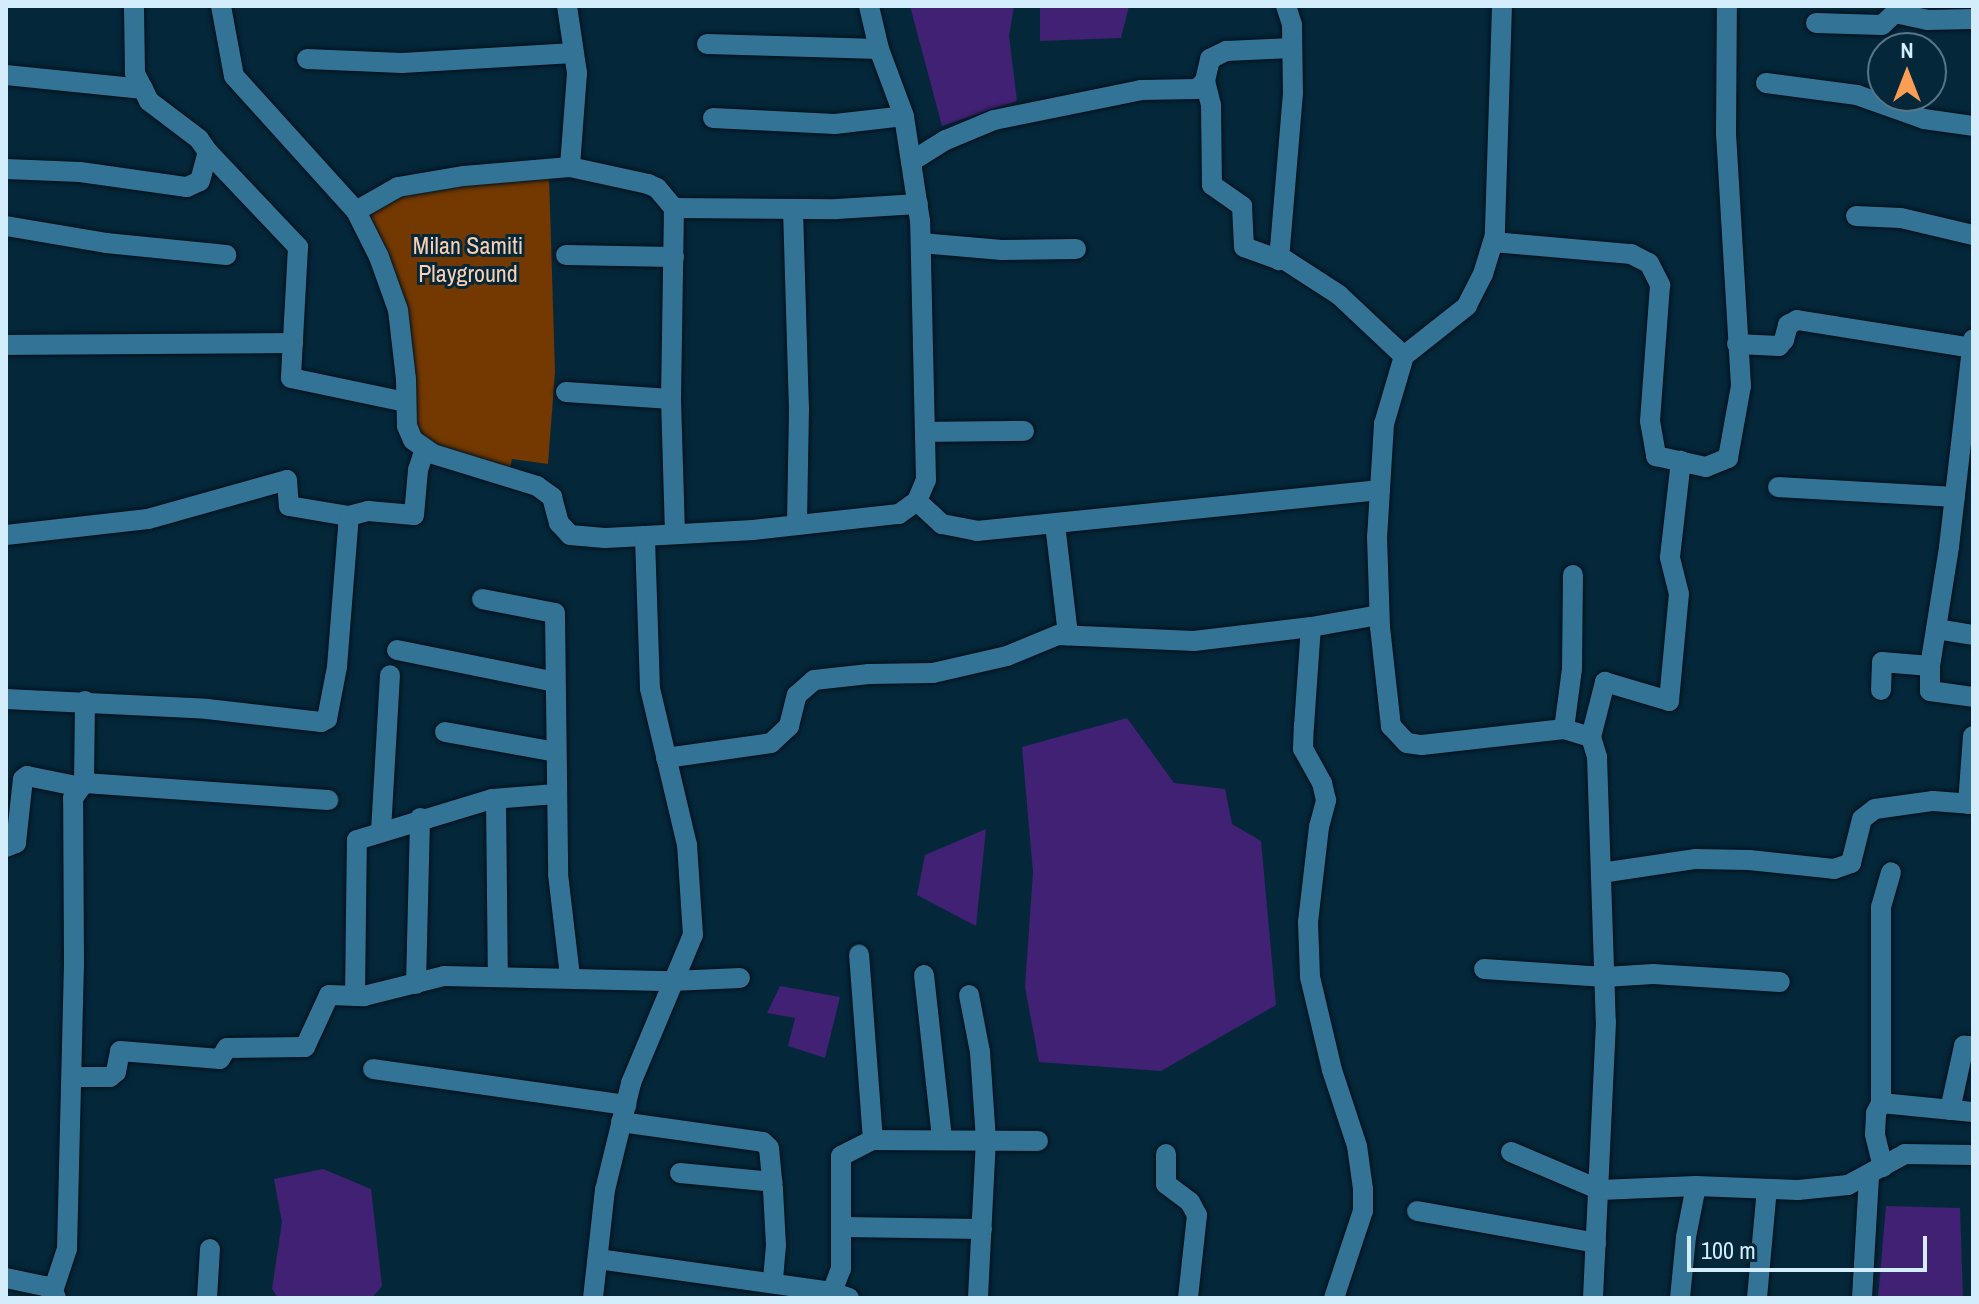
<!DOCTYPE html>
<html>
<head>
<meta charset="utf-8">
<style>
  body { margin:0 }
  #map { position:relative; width:1979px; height:1304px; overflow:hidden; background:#04283a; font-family:"Archivo Narrow",sans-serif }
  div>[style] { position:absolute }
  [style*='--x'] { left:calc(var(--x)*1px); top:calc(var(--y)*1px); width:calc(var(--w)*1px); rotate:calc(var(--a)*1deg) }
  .green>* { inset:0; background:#733900 }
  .water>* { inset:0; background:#402173 }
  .roads { filter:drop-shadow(0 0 2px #000f1a) drop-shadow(0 0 2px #000f1a) }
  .minor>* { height:20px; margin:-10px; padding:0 10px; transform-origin:10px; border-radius:10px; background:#327396 }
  span { translate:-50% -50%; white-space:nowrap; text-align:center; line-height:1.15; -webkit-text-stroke:6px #04283a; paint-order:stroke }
  .park-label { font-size:24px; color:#fccfb0 }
  .frame { position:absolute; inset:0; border:8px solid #d4edfd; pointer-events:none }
  .north { position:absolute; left:1867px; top:32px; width:80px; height:80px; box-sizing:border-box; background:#04283a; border:2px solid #577788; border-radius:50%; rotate:0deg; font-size:22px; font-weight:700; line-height:32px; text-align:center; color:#d4edfd }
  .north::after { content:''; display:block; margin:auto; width:28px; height:36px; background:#fc9d54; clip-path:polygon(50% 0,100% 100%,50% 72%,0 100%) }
  .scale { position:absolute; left:1687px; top:1236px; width:240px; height:36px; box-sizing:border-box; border:4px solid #d4edfd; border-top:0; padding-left:10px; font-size:24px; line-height:28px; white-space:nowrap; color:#d4edfd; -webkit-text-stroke:6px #04283a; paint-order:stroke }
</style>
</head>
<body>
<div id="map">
  <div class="green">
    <div style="clip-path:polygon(549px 176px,555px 372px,548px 464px,512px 459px,509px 473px,405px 432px,401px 323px,357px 206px,420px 182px)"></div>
  </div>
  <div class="water">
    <div style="clip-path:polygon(910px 6px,1014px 6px,1009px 36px,1017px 101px,942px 126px)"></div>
    <div style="clip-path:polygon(1129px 6px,1121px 38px,1040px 41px,1040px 6px)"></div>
    <div style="clip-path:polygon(1127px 718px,1174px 783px,1225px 789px,1232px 824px,1261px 841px,1276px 1005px,1161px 1071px,1039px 1062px,1025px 987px,1033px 872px,1022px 747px)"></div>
    <div style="clip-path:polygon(986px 829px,976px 926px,917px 895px,925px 855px)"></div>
    <div style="clip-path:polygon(780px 986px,840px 997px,825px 1058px,788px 1046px,795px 1018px,767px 1013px)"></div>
    <div style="clip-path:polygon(323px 1169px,371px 1189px,382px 1286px,372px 1298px,278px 1298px,272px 1289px,282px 1222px,274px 1179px)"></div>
    <div style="clip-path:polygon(1886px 1206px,1960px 1208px,1963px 1298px,1878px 1298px)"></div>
  </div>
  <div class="roads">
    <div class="minor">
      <div style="--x:221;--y:6;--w:71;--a:79.5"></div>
      <div style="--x:234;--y:76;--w:182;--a:47.9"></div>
      <div style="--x:356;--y:211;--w:51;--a:63.4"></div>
      <div style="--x:379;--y:257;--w:56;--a:70.3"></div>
      <div style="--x:398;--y:310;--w:69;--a:83.4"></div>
      <div style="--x:406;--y:379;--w:47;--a:88.8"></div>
      <div style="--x:407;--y:426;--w:15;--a:67"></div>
      <div style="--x:413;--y:440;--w:24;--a:35"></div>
      <div style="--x:433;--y:454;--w:109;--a:17.1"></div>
      <div style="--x:537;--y:486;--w:19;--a:36"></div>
      <div style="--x:552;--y:497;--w:27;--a:75"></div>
      <div style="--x:559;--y:523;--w:16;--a:47"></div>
      <div style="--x:570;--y:535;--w:35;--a:5"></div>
      <div style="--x:605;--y:538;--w:40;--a:-2.9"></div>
      <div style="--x:567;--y:6;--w:68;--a:81.5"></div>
      <div style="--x:577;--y:73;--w:94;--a:94.3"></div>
      <div style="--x:1286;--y:6;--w:20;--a:72"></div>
      <div style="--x:1292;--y:25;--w:68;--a:89.2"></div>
      <div style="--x:1293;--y:93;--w:168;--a:94.8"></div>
      <div style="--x:1279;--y:260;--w:6;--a:0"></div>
      <div style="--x:1285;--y:260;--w:64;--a:32.9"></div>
      <div style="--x:1339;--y:295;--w:89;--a:43.2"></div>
      <div style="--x:1502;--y:6;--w:229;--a:91.8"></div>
      <div style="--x:1495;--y:235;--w:41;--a:107.1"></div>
      <div style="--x:1483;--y:274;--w:36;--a:117"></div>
      <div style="--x:1467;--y:306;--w:80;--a:141.6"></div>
      <div style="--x:1404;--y:356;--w:71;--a:106.4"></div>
      <div style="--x:1384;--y:424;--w:113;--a:93.5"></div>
      <div style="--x:1377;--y:537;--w:90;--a:88.1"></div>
      <div style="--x:1380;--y:627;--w:100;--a:83.7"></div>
      <div style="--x:1391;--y:726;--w:23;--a:47"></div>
      <div style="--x:1407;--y:743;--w:15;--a:8"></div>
      <div style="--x:1422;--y:745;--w:143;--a:-6.4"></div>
      <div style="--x:1564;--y:729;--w:28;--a:17"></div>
      <div style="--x:1591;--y:737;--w:21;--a:73"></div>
      <div style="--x:1597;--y:757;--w:265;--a:88.1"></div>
      <div style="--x:1606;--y:1022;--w:276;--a:92.7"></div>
      <div style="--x:1816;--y:23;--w:66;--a:1.7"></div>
      <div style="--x:1882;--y:25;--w:18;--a:-43"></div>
      <div style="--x:1895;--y:13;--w:33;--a:12"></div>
      <div style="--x:1927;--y:20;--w:46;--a:-1.2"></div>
      <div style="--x:707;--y:44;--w:172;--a:1.7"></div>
      <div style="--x:307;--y:59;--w:95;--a:2.4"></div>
      <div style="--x:402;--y:63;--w:172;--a:-3.3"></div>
      <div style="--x:6;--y:75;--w:138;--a:5.8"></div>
      <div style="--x:1205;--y:81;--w:25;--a:76"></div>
      <div style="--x:1211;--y:105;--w:80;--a:89.3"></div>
      <div style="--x:1212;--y:185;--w:37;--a:35"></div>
      <div style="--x:1242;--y:206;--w:41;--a:87.2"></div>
      <div style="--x:1244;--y:247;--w:37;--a:20"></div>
      <div style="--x:1766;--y:83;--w:92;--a:7.5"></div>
      <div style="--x:1857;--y:95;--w:71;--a:19.7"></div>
      <div style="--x:1924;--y:119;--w:49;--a:8.1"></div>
      <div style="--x:713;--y:118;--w:122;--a:2.8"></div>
      <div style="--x:835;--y:124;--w:69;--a:-6.6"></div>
      <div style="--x:208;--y:152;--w:131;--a:46.5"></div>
      <div style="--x:298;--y:247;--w:131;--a:93.1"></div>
      <div style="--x:291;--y:378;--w:117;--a:11.8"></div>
      <div style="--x:912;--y:161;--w:40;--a:-32"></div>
      <div style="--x:946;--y:140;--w:52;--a:-22.6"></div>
      <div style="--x:994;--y:120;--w:150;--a:-11.5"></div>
      <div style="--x:1141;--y:90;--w:56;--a:-1"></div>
      <div style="--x:1197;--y:89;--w:11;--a:-45"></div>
      <div style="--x:1205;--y:81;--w:23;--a:-77"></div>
      <div style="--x:1210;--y:59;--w:18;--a:-27"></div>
      <div style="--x:1226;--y:51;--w:66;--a:-2.6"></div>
      <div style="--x:6;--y:169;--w:74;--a:2.3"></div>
      <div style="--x:80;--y:172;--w:108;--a:8"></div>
      <div style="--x:187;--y:187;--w:14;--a:-25"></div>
      <div style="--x:200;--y:181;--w:30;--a:-75"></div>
      <div style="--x:208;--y:152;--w:16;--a:-125"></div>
      <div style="--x:199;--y:139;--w:63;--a:-142.8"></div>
      <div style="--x:149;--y:101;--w:31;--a:-117"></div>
      <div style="--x:135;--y:73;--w:67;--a:-90.9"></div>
      <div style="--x:793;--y:209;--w:199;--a:88.3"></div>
      <div style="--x:799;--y:408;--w:116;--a:91"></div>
      <div style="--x:356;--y:211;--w:48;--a:-29.7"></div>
      <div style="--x:398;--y:187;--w:67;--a:-9.5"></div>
      <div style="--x:464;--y:176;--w:106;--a:-4.9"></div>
      <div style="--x:570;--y:167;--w:80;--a:12.3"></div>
      <div style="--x:648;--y:184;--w:10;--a:24"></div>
      <div style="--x:657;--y:188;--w:26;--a:50"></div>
      <div style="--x:1856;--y:216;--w:45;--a:2.5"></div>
      <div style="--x:1901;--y:218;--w:74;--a:13.3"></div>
      <div style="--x:6;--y:226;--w:101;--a:9.6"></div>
      <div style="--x:106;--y:243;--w:121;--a:5.7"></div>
      <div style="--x:1493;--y:242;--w:139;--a:5"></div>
      <div style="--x:1631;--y:254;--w:20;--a:27"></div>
      <div style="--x:1649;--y:263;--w:25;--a:63"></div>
      <div style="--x:1660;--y:285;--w:136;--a:94.2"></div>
      <div style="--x:1650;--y:421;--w:36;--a:80"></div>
      <div style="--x:1656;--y:456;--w:51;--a:12.4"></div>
      <div style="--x:1706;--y:467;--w:24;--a:-22"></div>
      <div style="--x:1728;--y:458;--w:73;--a:-79.8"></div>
      <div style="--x:1741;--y:386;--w:252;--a:-93.4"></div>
      <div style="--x:1726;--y:134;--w:128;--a:-89.6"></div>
      <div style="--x:921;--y:243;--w:81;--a:4.9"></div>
      <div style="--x:1002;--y:250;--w:74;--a:-0.8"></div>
      <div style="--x:566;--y:255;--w:108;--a:1.1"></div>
      <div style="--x:1737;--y:344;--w:42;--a:2.7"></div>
      <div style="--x:1779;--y:346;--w:8;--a:-50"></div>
      <div style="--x:1784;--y:340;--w:16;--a:-75"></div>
      <div style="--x:1788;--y:325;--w:10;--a:-29"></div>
      <div style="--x:1797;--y:320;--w:177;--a:9.1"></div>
      <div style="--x:6;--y:345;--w:287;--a:-0.4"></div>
      <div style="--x:566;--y:392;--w:105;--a:3.8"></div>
      <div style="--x:926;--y:432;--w:98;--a:-0.6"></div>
      <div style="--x:1778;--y:487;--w:177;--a:3.2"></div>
      <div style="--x:917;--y:501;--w:34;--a:43"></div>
      <div style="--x:942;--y:524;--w:36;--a:11"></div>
      <div style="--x:977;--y:531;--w:405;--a:-5.8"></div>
      <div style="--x:1055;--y:524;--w:112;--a:83.3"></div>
      <div style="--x:675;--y:534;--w:135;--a:-91.7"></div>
      <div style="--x:671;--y:399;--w:191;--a:-89.1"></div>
      <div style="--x:674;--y:208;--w:163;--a:0.4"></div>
      <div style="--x:837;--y:209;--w:81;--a:-3.5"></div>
      <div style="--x:6;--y:535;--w:143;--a:-6.4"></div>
      <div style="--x:148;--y:519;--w:144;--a:-15.7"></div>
      <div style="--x:287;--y:480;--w:26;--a:86"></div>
      <div style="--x:289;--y:506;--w:61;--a:9.5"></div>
      <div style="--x:482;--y:599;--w:74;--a:10.9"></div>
      <div style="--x:555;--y:613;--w:261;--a:89.3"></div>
      <div style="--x:558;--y:874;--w:103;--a:83.3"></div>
      <div style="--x:1936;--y:629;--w:37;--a:9"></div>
      <div style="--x:397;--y:650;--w:161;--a:11.4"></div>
      <div style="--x:1930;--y:666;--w:25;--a:90"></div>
      <div style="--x:1930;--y:691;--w:43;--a:7.9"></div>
      <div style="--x:1881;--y:690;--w:28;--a:-88"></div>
      <div style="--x:1882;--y:662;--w:48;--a:4.8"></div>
      <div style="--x:1930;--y:666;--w:121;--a:-80.9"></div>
      <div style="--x:1949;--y:547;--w:209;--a:-83.4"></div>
      <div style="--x:6;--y:699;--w:201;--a:2.8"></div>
      <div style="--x:207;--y:709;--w:115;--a:6.5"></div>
      <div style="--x:321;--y:722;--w:7;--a:-27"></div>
      <div style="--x:327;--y:719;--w:53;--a:-79.1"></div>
      <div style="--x:337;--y:667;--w:151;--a:-85.5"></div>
      <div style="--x:349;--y:516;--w:20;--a:-15"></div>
      <div style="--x:368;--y:511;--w:46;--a:5"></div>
      <div style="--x:414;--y:515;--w:45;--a:-84.9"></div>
      <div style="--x:418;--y:470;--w:22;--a:-72"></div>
      <div style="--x:1564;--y:729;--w:61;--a:-82.4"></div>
      <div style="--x:1572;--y:669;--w:94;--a:-89.4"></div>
      <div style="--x:445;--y:732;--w:113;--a:10.2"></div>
      <div style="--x:1591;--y:737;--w:57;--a:-75.7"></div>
      <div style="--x:1605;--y:682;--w:67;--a:16.5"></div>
      <div style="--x:1669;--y:701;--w:107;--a:-84.7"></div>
      <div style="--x:1679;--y:594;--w:38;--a:-104"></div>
      <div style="--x:1670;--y:557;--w:97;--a:-83.5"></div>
      <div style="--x:666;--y:758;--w:106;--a:-8.1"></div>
      <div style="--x:771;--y:743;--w:25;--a:-43"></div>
      <div style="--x:789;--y:726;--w:32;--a:-76"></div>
      <div style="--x:797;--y:695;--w:23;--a:-41"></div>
      <div style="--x:814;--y:680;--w:55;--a:-6.2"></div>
      <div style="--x:869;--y:674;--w:64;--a:-0.9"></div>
      <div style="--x:933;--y:673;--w:76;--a:-12.9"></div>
      <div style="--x:1007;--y:656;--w:55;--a:-22.4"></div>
      <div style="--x:1058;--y:635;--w:136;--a:2.5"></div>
      <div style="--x:1194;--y:641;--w:118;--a:-6.8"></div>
      <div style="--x:84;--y:783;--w:245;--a:4"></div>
      <div style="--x:496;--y:799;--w:177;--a:89.4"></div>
      <div style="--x:1968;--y:804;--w:68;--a:-85.8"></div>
      <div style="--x:381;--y:831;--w:156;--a:-86.7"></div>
      <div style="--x:6;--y:847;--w:11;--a:-22"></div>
      <div style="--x:16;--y:843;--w:64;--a:-83.8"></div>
      <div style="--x:23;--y:779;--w:5;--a:-37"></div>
      <div style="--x:27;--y:776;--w:55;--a:11.5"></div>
      <div style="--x:1601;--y:873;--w:96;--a:-8.4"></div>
      <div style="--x:1696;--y:859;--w:53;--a:1.1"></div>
      <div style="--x:1749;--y:860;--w:85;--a:6"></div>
      <div style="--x:1834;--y:869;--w:18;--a:-19"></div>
      <div style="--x:1851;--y:863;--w:45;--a:-76"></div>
      <div style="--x:1862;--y:819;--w:16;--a:-38"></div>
      <div style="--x:1875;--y:809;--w:59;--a:-7.9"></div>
      <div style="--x:1933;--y:801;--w:40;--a:4.3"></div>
      <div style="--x:1484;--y:969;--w:121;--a:3.8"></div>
      <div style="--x:1605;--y:977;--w:48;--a:-3.6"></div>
      <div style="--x:1653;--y:974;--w:127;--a:3.6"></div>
      <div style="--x:924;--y:975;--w:165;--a:83.7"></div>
      <div style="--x:416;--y:984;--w:166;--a:-88.6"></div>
      <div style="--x:969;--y:995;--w:58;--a:79.1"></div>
      <div style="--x:980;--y:1052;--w:87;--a:86.1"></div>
      <div style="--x:986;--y:1139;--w:159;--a:92.9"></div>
      <div style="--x:355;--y:996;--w:156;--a:-89.3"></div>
      <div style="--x:357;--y:840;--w:141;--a:-16.9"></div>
      <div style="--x:492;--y:799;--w:64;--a:-4.5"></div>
      <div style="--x:373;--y:1069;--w:256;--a:8.1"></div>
      <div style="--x:72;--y:1077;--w:38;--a:0"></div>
      <div style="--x:110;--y:1077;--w:8;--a:-40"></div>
      <div style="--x:116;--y:1072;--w:21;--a:-79"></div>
      <div style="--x:120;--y:1051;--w:100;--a:4.6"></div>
      <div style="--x:220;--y:1059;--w:13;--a:-58"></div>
      <div style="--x:227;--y:1048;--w:78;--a:-0.7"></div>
      <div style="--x:305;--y:1047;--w:57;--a:-65.2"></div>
      <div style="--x:329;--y:995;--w:35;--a:2"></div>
      <div style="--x:364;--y:996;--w:82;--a:-14"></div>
      <div style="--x:444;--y:976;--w:228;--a:1.3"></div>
      <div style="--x:672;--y:981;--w:68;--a:-2.5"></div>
      <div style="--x:1881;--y:1103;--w:92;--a:5.6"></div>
      <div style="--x:1950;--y:1110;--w:66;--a:-77.7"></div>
      <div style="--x:1964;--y:1046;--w:9;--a:0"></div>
      <div style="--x:621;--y:1122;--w:143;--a:8"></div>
      <div style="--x:763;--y:1142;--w:8;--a:45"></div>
      <div style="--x:769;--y:1148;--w:42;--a:84.6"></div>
      <div style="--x:773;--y:1190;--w:55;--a:86.9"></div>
      <div style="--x:776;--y:1245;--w:38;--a:95"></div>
      <div style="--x:873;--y:1140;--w:165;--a:0.3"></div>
      <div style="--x:1511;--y:1152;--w:97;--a:23.1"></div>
      <div style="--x:1600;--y:1190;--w:96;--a:-2.4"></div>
      <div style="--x:1696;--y:1186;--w:102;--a:2.2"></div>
      <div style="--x:1798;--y:1190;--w:50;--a:-5.7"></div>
      <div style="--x:1848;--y:1185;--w:65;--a:-28.5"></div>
      <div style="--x:1905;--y:1154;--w:68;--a:0.8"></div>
      <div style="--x:1166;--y:1154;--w:30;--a:90"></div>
      <div style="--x:1166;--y:1184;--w:30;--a:37"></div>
      <div style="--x:1190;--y:1202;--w:15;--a:62"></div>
      <div style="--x:1197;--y:1215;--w:83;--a:96.2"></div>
      <div style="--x:1883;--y:1167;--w:34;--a:-104"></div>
      <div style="--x:1875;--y:1134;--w:21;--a:-87"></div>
      <div style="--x:1876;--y:1113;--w:11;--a:-63"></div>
      <div style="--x:1881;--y:1103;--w:196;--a:-90"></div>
      <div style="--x:1881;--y:907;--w:36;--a:-74"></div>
      <div style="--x:680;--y:1173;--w:93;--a:5.5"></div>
      <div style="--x:1417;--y:1211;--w:182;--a:10.1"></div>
      <div style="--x:842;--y:1227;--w:140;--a:0.8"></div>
      <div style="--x:598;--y:1259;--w:236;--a:8"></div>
      <div style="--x:832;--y:1292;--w:6;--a:99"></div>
      <div style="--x:6;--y:1278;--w:40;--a:12"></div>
      <div style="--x:45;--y:1286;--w:9;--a:32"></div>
      <div style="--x:53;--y:1291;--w:8;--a:67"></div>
      <div style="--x:53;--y:1291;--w:44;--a:-71.6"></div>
      <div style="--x:67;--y:1249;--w:284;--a:-88.6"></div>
      <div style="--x:74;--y:965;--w:167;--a:-90.3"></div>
      <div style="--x:73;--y:798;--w:19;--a:-54"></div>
      <div style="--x:84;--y:783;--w:82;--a:-89.3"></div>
      <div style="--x:207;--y:1298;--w:49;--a:-86.5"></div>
      <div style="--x:593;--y:1298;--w:109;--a:-83.7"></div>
      <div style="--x:605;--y:1190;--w:110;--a:-76.3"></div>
      <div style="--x:631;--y:1083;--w:160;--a:-67.3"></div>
      <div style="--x:693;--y:935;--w:90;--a:-93.8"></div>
      <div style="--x:687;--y:845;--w:160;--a:-103.3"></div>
      <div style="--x:650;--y:689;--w:153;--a:-91.9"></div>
      <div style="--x:645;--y:536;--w:108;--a:-3.2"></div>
      <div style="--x:753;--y:530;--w:147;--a:-6.3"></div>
      <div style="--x:899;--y:514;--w:22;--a:-36"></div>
      <div style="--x:917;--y:501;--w:23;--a:-67"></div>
      <div style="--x:926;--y:480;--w:259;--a:-91.3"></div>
      <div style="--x:920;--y:221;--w:106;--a:-98.7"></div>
      <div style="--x:904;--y:116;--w:72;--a:-110.5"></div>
      <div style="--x:879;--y:49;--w:44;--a:-103.1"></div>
      <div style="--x:849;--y:1298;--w:18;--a:-161"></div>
      <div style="--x:832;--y:1292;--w:25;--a:-69"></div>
      <div style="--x:841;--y:1269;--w:113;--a:-90"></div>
      <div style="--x:841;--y:1156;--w:36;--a:-27"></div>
      <div style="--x:873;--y:1140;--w:186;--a:-94.3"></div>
      <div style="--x:1334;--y:1298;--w:92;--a:-71.6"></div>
      <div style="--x:1363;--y:1211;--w:22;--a:-90"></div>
      <div style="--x:1363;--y:1189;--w:43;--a:-97.9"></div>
      <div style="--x:1357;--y:1146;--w:80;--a:-108.2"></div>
      <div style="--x:1332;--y:1070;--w:96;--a:-103.3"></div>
      <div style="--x:1310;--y:977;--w:55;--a:-92.1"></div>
      <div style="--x:1308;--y:922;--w:96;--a:-83.4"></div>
      <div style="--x:1319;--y:827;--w:28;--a:-75"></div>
      <div style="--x:1326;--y:800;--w:17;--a:-103"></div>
      <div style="--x:1322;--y:783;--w:39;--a:-119"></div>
      <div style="--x:1303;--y:749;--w:23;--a:-88"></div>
      <div style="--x:1304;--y:726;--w:99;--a:-86"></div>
      <div style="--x:1311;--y:627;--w:69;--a:-10"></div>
      <div style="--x:1680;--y:1298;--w:61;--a:-84.4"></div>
      <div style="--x:1686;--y:1237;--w:52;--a:-78.9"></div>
      <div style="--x:1757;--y:1298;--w:109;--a:-84.8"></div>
      <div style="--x:1862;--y:1298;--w:123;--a:-86.7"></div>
    </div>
  </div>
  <div class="park-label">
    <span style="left:468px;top:260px">Milan Samiti<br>Playground</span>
  </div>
  <div class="frame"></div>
  <div class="north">N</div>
  <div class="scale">100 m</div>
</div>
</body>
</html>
